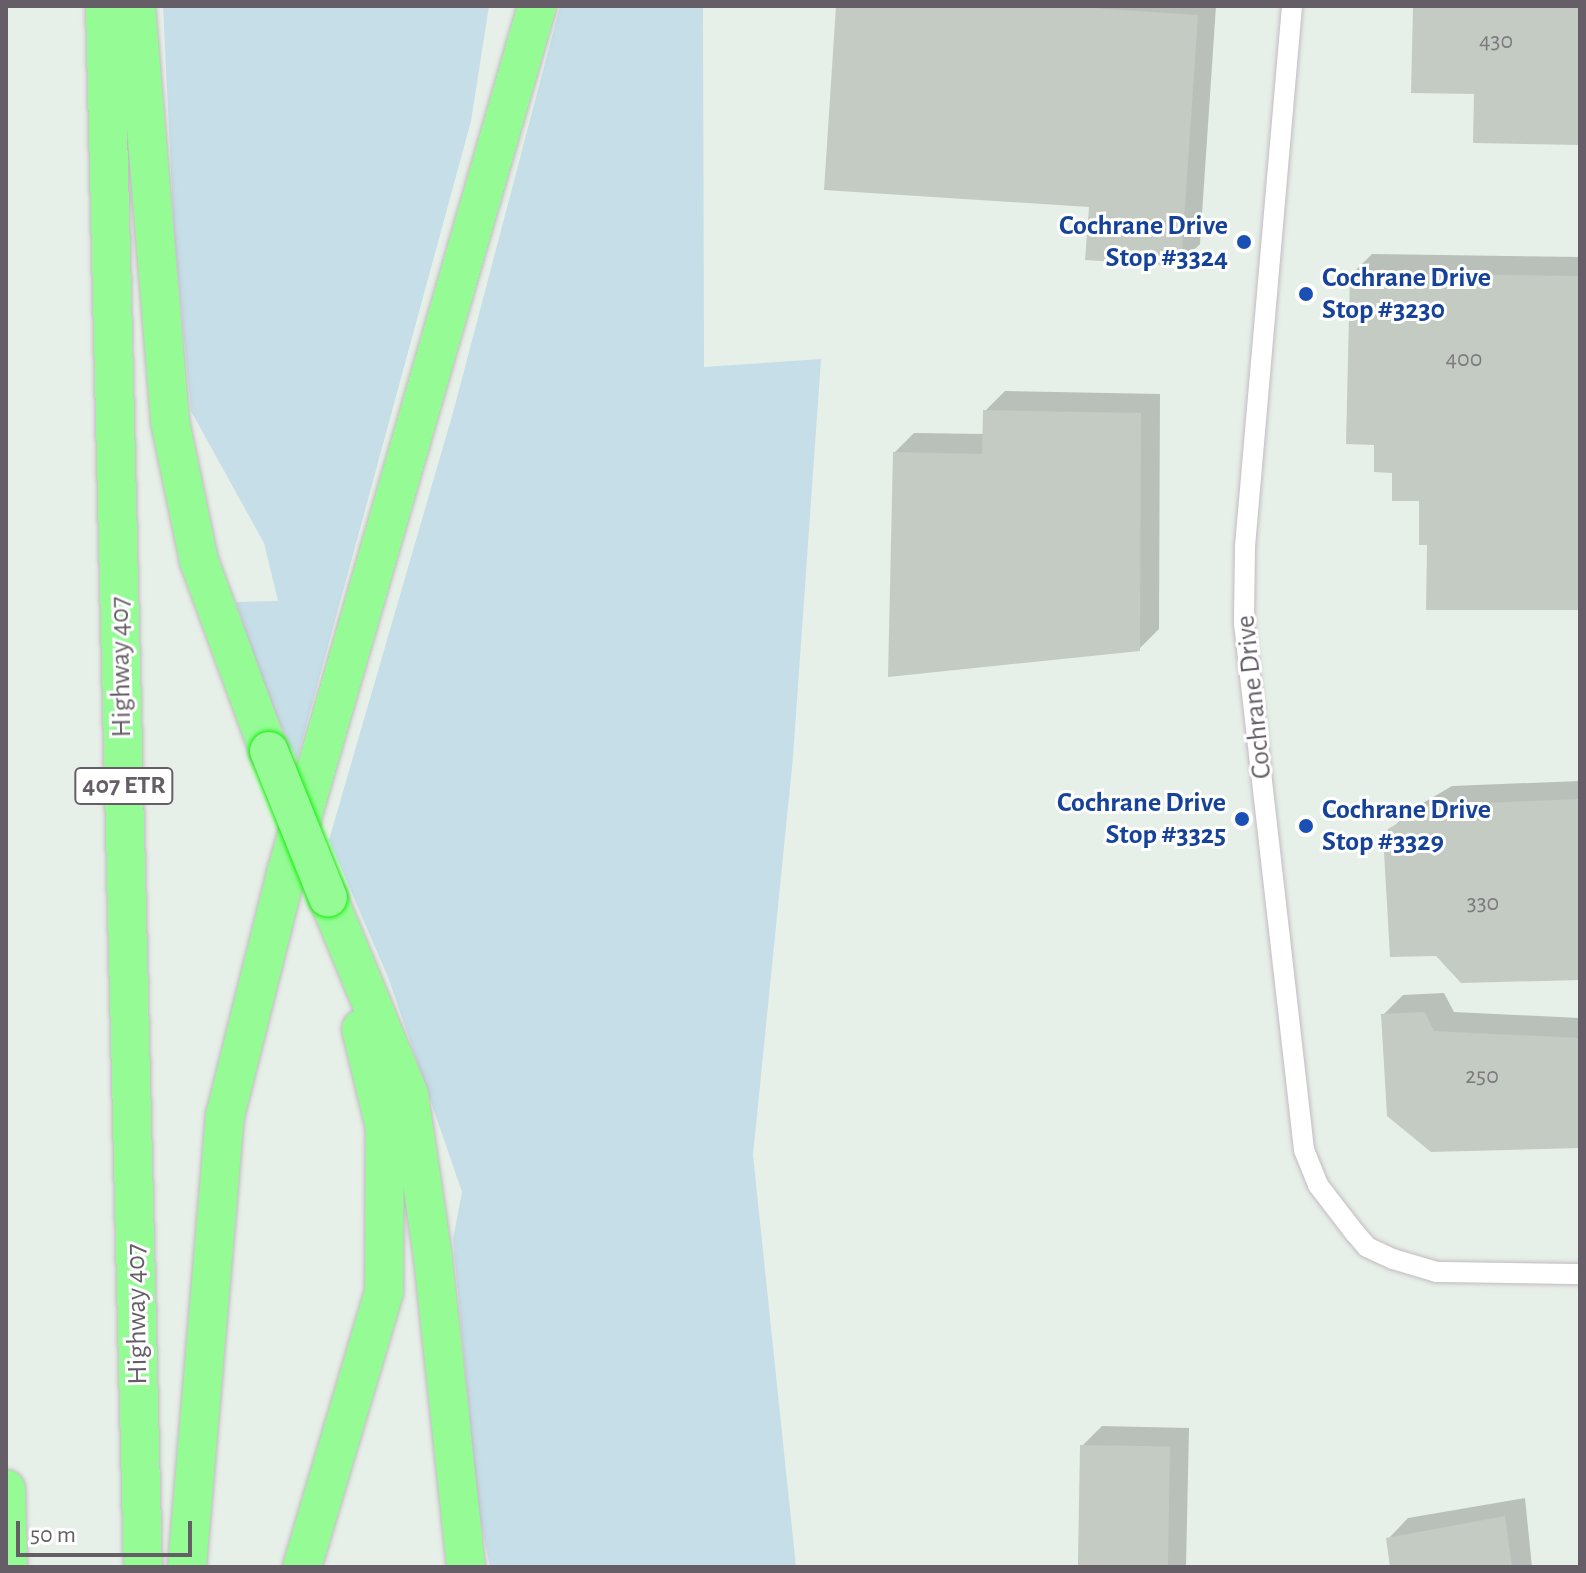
<!DOCTYPE html>
<html>
<head>
<meta charset="utf-8">
<style>
  body { margin:0 }
  #map { position:relative; width:1586px; height:1573px; overflow:hidden; background:#e7f0e8; font-family:"Alegreya Sans",sans-serif }
  div>[style] { position:absolute }
  [style*='--x'] { left:calc(var(--x)*1px); top:calc(var(--y)*1px); width:calc(var(--w)*1px); rotate:calc(var(--a)*1deg) }
  .green>* { inset:0; background:#c5dee7 }
  .shadow>* { inset:0; background:#0003 }
  .building>* { inset:0; background:#c4cbc3; transform-origin:0 0 }
  .roads { filter:drop-shadow(0 0 2px #c2bbc2) drop-shadow(0 0 2px #c2bbc2) }
  .minor>* { height:20px; margin:-10px; padding:0 10px; transform-origin:10px; border-radius:10px; background:#fff }
  .motorway>* { height:38px; margin:-19px; padding:0 19px; transform-origin:19px; border-radius:19px; background:#94fb95 }
  .bridges { filter:drop-shadow(0 0 2px #11f205) drop-shadow(0 0 2px #11f205) }
  .motorway-bridge>* { height:38px; margin:-19px; padding:0 19px; transform-origin:19px; border-radius:19px; background:#94fb95 }
  .dots>* { width:22px; height:22px; translate:-50% -50%; box-sizing:border-box; border:4px solid #fff; border-radius:50% }
  span { translate:-50% -50%; white-space:nowrap; text-align:center; line-height:1.15; -webkit-text-stroke:6px #fff; paint-order:stroke }
  .number-label { font-size:24px; color:#7d797e }
  .number-label span { -webkit-text-stroke-width:0 }
  .shield-label span { padding:2px 6px; background:#fff; border:2px solid; border-radius:6px; -webkit-text-stroke-width:0 }
  .shield-label { font-size:26px; color:#655e67; font-weight:700 }
  .transit-label { font-size:28px; color:#164399; font-weight:700 }
  .right { translate:-100% -50%; text-align:right }
  .left { translate:0 -50%; text-align:left }
  .street-label { font-size:28px; color:#655e67 }
  .frame { position:absolute; inset:0; border:8px solid #655e67; pointer-events:none }
  .scale { position:absolute; left:16px; top:1521px; width:176px; height:36px; box-sizing:border-box; border:4px solid #655e67; border-top:0; padding-left:10px; font-size:24px; line-height:28px; white-space:nowrap; color:#655e67; -webkit-text-stroke:6px #fff; paint-order:stroke }
</style>
</head>
<body>
<div id="map">
  <div class="green">
    <div style="clip-path:polygon(163px 6px,489px 6px,471px 121px,297px 760px,265px 691px,236px 602px,278px 601px,264px 543px,191px 411px,174px 232px)"></div>
    <div style="clip-path:polygon(560px 6px,703px 6px,704px 367px,821px 359px,793px 757px,753px 1155px,796px 1567px,490px 1567px,478px 1508px,453px 1239px,462px 1192px,388px 977px,329px 840px,454px 409px)"></div>
  </div>
  <div class="shadow">
    <div style="clip-path:polygon(838px 6px,1216px 6px,1200px 244px,1180px 264px,1091px 205px)"></div>
    <div style="clip-path:polygon(1372px 254px,1580px 257px,1580px 608px,1429px 543px,1421px 500px,1376px 443px,1352px 274px)"></div>
    <div style="clip-path:polygon(1005px 391px,1160px 394px,1159px 629px,1139px 649px,894px 453px,914px 433px,985px 434px,985px 411px)"></div>
    <div style="clip-path:polygon(1580px 781px,1580px 978px,1390px 830px,1411px 810px,1452px 786px)"></div>
    <div style="clip-path:polygon(1444px 993px,1454px 1012px,1580px 1018px,1580px 1146px,1383px 1015px,1403px 995px)"></div>
    <div style="clip-path:polygon(1102px 1426px,1189px 1428px,1186px 1567px,1080px 1567px,1082px 1446px)"></div>
    <div style="clip-path:polygon(1525px 1498px,1532px 1567px,1390px 1567px,1389px 1538px,1408px 1518px)"></div>
  </div>
  <div class="building">
    <div style="clip-path:polygon(836px 6px,1060px 6px,1198px 15px,1181px 266px,1085px 260px,1089px 207px,824px 190px)"></div>
    <div style="clip-path:polygon(1413px 6px,1580px 6px,1580px 145px,1473px 143px,1474px 94px,1411px 93px)"></div>
    <div style="clip-path:polygon(1350px 273px,1580px 276px,1580px 610px,1426px 610px,1427px 545px,1419px 545px,1419px 501px,1392px 501px,1392px 473px,1374px 472px,1374px 445px,1346px 444px)"></div>
    <div style="clip-path:polygon(983px 410px,1141px 413px,1140px 651px,888px 677px,893px 452px,982px 454px)"></div>
    <div style="clip-path:polygon(1580px 799px,1580px 980px,1461px 983px,1436px 956px,1390px 957px,1384px 852px,1388px 829px,1430px 805px)"></div>
    <div style="clip-path:polygon(1425px 1012px,1434px 1031px,1580px 1038px,1580px 1148px,1431px 1152px,1387px 1116px,1381px 1014px)"></div>
    <div style="left:1080px;top:1445px;width:90px;height:122px;rotate:1deg"></div>
    <div style="clip-path:polygon(1505px 1516px,1512px 1567px,1390px 1567px,1386px 1538px)"></div>
  </div>
  <div class="roads">
    <div class="minor">
      <div style="--x:1292;--y:6;--w:543;--a:94.97"></div>
      <div style="--x:1245;--y:547;--w:76;--a:90.8"></div>
      <div style="--x:1244;--y:623;--w:530;--a:83.5"></div>
      <div style="--x:1304;--y:1150;--w:38;--a:68"></div>
      <div style="--x:1318;--y:1185;--w:61;--a:52.4"></div>
      <div style="--x:1355;--y:1233;--w:18;--a:49"></div>
      <div style="--x:1367;--y:1247;--w:29;--a:25"></div>
      <div style="--x:1393;--y:1259;--w:46;--a:16.5"></div>
      <div style="--x:1437;--y:1272;--w:143;--a:0.8"></div>
    </div>
    <div class="motorway">
      <div style="--x:105;--y:6;--w:1561;--a:88.61"></div>
      <div style="--x:136;--y:6;--w:417;--a:85.3"></div>
      <div style="--x:170;--y:422;--w:142;--a:78.2"></div>
      <div style="--x:199;--y:561;--w:202;--a:69.8"></div>
      <div style="--x:328;--y:898;--w:213;--a:67.6"></div>
      <div style="--x:409;--y:1095;--w:165;--a:81.6"></div>
      <div style="--x:433;--y:1258;--w:311;--a:83.9"></div>
      <div style="--x:6;--y:1489;--w:78;--a:88.5"></div>
      <div style="--x:187;--y:1567;--w:453;--a:-85.2"></div>
      <div style="--x:225;--y:1116;--w:251;--a:-75.9"></div>
      <div style="--x:286;--y:873;--w:903;--a:-73.85"></div>
      <div style="--x:302;--y:1567;--w:287;--a:-73.4"></div>
      <div style="--x:384;--y:1292;--w:164;--a:-89.7"></div>
      <div style="--x:385;--y:1128;--w:102;--a:-103.6"></div>
    </div>
  </div>
  <div class="bridges">
    <div class="motorway-bridge">
      <div style="--x:269;--y:751;--w:158;--a:68.1"></div>
    </div>
  </div>
  <div class="dots">
    <div style="left:1244px;top:242px;background:#1a4fb4"></div>
    <div style="left:1306px;top:294px;background:#1a4fb4"></div>
    <div style="left:1242px;top:819px;background:#1a4fb4"></div>
    <div style="left:1306px;top:826px;background:#1a4fb4"></div>
  </div>
  <div class="number-label">
    <span style="left:1496px;top:42px">430</span>
    <span style="left:1464px;top:360px">400</span>
    <span style="left:1483px;top:904px">330</span>
    <span style="left:1482px;top:1077px">250</span>
  </div>
  <div class="shield-label">
    <span style="left:124px;top:786px">407 ETR</span>
  </div>
  <div class="transit-label">
    <span class="right" style="left:1228px;top:242px">Cochrane Drive<br>Stop #3324</span>
    <span class="left" style="left:1322px;top:294px">Cochrane Drive<br>Stop #3230</span>
    <span class="right" style="left:1226px;top:819px">Cochrane Drive<br>Stop #3325</span>
    <span class="left" style="left:1322px;top:826px">Cochrane Drive<br>Stop #3329</span>
  </div>
  <div class="street-label">
    <span style="left:121px;top:667px;rotate:-91deg">Highway 407</span>
    <span style="left:1254px;top:697px;rotate:-96deg">Cochrane Drive</span>
    <span style="left:137px;top:1314px;rotate:-91deg">Highway 407</span>
  </div>
  <div class="frame"></div>
  <div class="scale">50 m</div>
</div>
</body>
</html>
